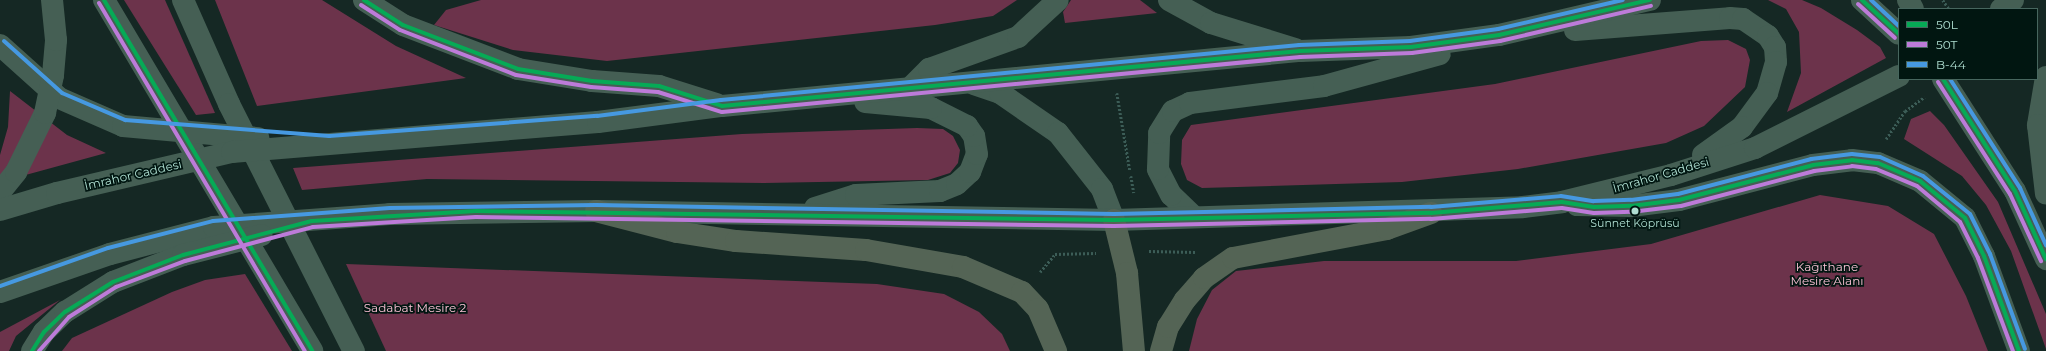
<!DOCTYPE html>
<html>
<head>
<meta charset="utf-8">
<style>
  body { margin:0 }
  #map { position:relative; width:2046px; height:351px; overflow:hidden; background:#152824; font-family:Montserrat,sans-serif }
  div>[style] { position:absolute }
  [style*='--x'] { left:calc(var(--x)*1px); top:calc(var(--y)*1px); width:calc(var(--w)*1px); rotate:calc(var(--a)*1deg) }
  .green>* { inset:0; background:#6c334b }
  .path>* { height:2.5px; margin-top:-1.25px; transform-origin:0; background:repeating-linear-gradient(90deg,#3c5d57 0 2px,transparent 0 4px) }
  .major>* { height:22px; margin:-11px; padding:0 11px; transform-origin:11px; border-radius:11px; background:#455f54 }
  .highway>* { height:22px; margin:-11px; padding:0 11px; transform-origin:11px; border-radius:11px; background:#546455 }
  .bus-1>* { height:4px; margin:-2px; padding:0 2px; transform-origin:2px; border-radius:2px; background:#06aa56 }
  .bus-2>* { height:4px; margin:-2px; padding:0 2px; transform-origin:2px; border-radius:2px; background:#bd7bd9 }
  .bus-3>* { height:4px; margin:-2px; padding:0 2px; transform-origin:2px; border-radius:2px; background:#4699e1 }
  .dots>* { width:11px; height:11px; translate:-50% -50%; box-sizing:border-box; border:2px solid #011611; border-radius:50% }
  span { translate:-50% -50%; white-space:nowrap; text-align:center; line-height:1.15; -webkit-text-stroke:3.5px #011611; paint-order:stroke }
  .bus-label { font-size:11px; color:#afdfd2 }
  .street-label { font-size:12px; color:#afdfd2 }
  .park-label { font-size:12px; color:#fac1d5 }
  .legend { position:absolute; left:1898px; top:8px; width:140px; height:72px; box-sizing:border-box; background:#011611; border:1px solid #47665e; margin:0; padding:5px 7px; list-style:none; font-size:12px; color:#afdfd2 }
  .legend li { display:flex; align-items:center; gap:8px; height:20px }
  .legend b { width:20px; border:1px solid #47665e }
</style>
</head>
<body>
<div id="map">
  <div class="green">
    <div style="clip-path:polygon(124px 0,165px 0,215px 113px,196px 115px)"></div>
    <div style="clip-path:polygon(215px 0,322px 0,396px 46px,466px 78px,257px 106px)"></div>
    <div style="clip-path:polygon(481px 0,1017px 0,993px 16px,935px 25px,607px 61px,513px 50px,434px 25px,446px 10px)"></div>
    <div style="clip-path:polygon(1071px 0,1140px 0,1157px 13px,1065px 23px,1063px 12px)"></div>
    <div style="clip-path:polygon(1768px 0,1802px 0,1821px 8px,1857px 30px,1880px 47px,1886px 58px,1787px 112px,1801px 73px,1799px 32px,1786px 9px)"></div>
    <div style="clip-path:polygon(1728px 40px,1746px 49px,1750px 60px,1745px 87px,1704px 126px,1666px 143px,1518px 169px,1402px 182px,1202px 188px,1187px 180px,1181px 164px,1182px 140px,1191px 125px,1495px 84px,1701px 41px)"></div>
    <div style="clip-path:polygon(10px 91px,67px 135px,106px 153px,0 182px,0 155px,8px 127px)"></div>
    <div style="clip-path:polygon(1930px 111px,1944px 125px,1998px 202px,2046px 314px,2046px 349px,2011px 251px,1986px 205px,1962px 176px,1904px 139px,1911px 119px)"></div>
    <div style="clip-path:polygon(917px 128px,943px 129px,953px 136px,960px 150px,958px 163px,950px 173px,928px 180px,764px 183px,427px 179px,302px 190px,293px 168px,742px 134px)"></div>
    <div style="clip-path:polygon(1820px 195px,1888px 206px,1934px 234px,1966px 296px,1988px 351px,1189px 351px,1197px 319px,1212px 290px,1236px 271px,1324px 261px,1516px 261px,1651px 244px)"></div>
    <div style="clip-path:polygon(346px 264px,877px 284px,944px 294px,979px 312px,1002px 334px,1010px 351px,386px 351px)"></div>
    <div style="clip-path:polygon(245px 274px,292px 351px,62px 351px,72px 338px,172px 292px,205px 280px)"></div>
    <div style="clip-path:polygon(60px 300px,16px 336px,9px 351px,0 351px,0 332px)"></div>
  </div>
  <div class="path">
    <div style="--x:1943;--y:0;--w:11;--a:56"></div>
    <div style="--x:1117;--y:93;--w:79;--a:80.5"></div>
    <div style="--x:1886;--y:139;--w:34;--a:-56"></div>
    <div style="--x:1905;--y:111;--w:24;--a:-36"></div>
    <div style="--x:1131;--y:176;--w:17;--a:80"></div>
    <div style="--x:1149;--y:251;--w:46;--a:1.2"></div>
    <div style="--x:1040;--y:272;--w:23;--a:-50"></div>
    <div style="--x:1055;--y:254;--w:41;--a:-1.4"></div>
  </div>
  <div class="major">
    <div style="--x:104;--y:0;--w:408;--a:59.3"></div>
    <div style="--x:183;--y:0;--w:114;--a:66.1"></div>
    <div style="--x:229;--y:104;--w:277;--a:63.2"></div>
    <div style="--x:364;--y:0;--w:46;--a:32.7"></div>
    <div style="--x:403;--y:25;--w:123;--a:20.9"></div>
    <div style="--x:518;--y:69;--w:75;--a:9.2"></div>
    <div style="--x:592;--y:81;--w:67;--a:4.3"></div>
    <div style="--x:659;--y:86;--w:60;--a:17.5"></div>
    <div style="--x:1169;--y:0;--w:48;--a:28.7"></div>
    <div style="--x:1211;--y:23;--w:88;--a:17.2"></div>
    <div style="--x:1862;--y:0;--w:50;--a:42.6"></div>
    <div style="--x:1908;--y:0;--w:10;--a:61"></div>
    <div style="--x:2001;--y:9;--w:15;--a:-37"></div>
    <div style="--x:1575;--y:30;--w:155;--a:-4.4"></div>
    <div style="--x:1730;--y:18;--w:13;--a:4"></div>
    <div style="--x:1743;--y:19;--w:30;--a:34"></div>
    <div style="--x:1768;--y:36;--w:13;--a:58"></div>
    <div style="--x:1775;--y:47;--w:15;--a:86"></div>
    <div style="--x:1776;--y:62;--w:32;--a:106"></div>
    <div style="--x:1767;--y:93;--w:42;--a:126.3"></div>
    <div style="--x:1742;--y:127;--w:48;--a:144.3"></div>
    <div style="--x:0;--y:45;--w:79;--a:41.9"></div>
    <div style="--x:59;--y:98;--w:70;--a:23.6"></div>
    <div style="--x:123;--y:126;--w:136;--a:5.1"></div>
    <div style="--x:2046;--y:77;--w:49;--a:99.5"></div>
    <div style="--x:2038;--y:125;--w:69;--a:83.4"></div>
    <div style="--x:1943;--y:79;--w:133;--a:57.3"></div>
    <div style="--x:2015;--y:191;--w:75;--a:65.5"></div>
    <div style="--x:974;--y:84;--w:28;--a:19"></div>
    <div style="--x:1000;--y:93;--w:70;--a:34.6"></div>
    <div style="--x:1058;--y:133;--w:71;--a:51.8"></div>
    <div style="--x:1102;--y:189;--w:33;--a:69"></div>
    <div style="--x:908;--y:90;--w:30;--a:-45"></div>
    <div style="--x:929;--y:69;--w:95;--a:-19.8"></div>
    <div style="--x:1018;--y:37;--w:54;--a:-42.8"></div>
    <div style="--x:0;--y:192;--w:26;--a:-51"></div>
    <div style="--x:16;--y:172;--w:66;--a:-63.8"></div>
    <div style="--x:45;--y:113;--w:39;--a:-78"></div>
    <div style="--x:53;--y:75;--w:35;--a:-85"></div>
    <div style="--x:56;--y:40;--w:40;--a:-95.7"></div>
    <div style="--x:1577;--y:205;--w:54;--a:1.1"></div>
    <div style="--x:1631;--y:206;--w:48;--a:-7.1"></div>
    <div style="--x:1679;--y:200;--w:138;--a:-14.6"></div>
    <div style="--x:1813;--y:165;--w:39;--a:-7"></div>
    <div style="--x:1852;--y:160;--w:26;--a:7"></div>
    <div style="--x:1878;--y:163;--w:46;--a:23.2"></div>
    <div style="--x:1920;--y:181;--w:58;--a:39.4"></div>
    <div style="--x:1965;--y:218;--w:42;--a:63.4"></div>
    <div style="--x:1984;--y:256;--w:101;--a:69.8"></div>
    <div style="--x:815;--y:208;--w:43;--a:-17.6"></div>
    <div style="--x:856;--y:195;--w:84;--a:-2.7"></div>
    <div style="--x:940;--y:191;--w:18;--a:-22"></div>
    <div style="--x:957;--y:184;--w:18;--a:-43"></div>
    <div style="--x:970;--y:172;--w:19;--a:-69"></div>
    <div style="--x:977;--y:154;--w:18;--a:-99"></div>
    <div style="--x:974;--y:136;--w:12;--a:-125"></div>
    <div style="--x:967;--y:126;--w:40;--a:-153.4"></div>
    <div style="--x:931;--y:108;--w:66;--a:-174.8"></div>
    <div style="--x:0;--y:210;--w:59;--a:-16.6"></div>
    <div style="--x:57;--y:193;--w:180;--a:-13.2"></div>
    <div style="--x:232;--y:152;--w:367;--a:-4.7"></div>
    <div style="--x:598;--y:122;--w:125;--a:-7.4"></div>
    <div style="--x:722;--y:106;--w:581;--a:-5.44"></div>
    <div style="--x:1300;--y:51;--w:111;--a:-2.1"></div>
    <div style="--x:1411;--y:47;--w:89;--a:-7.8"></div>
    <div style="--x:1499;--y:35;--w:155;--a:-13.1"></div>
    <div style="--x:1193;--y:216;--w:30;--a:-136"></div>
    <div style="--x:1171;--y:195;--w:29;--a:-117"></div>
    <div style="--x:1158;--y:169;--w:36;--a:-88"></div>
    <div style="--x:1159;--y:133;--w:26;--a:-58"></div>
    <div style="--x:1173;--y:111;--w:19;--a:-25"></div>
    <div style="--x:1190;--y:103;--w:135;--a:-7.2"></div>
    <div style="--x:1324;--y:86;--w:120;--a:-15.4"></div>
    <div style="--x:0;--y:292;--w:116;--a:-19.1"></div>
    <div style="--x:110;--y:254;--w:107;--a:-14.6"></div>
    <div style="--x:214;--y:227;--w:176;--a:-4.2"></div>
    <div style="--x:390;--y:214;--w:206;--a:-0.8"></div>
    <div style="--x:596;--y:211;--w:518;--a:1"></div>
    <div style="--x:1114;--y:220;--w:409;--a:-1.8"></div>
    <div style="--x:1523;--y:207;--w:39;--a:-7"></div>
    <div style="--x:1562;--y:202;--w:112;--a:-13.9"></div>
    <div style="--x:1671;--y:175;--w:88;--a:-17.8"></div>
    <div style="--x:1755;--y:148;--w:161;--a:-26.6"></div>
    <div style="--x:32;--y:351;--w:22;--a:-58"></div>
    <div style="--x:44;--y:332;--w:29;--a:-44"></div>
    <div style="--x:65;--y:312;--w:57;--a:-32"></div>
    <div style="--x:113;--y:282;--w:75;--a:-21.1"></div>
    <div style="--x:183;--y:255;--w:81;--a:-14.2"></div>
  </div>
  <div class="highway">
    <div style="--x:596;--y:211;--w:84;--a:14.5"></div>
    <div style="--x:677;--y:232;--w:60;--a:8.7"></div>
    <div style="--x:736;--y:241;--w:130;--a:4"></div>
    <div style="--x:866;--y:250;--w:98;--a:9.9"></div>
    <div style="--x:963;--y:267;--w:64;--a:23"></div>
    <div style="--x:1022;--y:292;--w:23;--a:47"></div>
    <div style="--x:1038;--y:309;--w:46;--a:66.8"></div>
    <div style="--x:1114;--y:220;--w:55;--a:76.2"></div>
    <div style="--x:1127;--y:273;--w:78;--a:84.9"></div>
    <div style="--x:1161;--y:351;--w:25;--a:-74"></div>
    <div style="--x:1168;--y:327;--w:32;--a:-58"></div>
    <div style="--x:1185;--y:300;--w:29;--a:-49"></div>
    <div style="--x:1204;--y:278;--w:35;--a:-35"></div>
    <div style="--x:1233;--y:258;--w:157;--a:-10.7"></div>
    <div style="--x:1387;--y:229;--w:47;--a:-20"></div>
  </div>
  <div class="bus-1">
    <div style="--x:104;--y:0;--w:408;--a:59.3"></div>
    <div style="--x:364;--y:0;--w:46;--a:32.7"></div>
    <div style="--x:403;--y:25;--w:123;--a:20.9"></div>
    <div style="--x:518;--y:69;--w:75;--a:9.2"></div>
    <div style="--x:592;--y:81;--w:67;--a:4.3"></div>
    <div style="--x:659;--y:86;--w:66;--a:17.6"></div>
    <div style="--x:722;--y:106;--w:581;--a:-5.44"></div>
    <div style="--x:1300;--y:51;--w:111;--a:-2.1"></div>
    <div style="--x:1411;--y:47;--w:89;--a:-7.8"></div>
    <div style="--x:1499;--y:35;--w:155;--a:-13.1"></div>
    <div style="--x:1862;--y:0;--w:50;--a:42.6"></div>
    <div style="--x:1943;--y:79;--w:133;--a:57.3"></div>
    <div style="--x:2015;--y:191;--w:75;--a:65.5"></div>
    <div style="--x:32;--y:351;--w:22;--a:-58"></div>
    <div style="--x:44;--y:332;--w:29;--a:-44"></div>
    <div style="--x:65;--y:312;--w:57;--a:-32"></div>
    <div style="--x:113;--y:282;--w:75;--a:-21.1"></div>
    <div style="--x:183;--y:255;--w:133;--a:-14.8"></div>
    <div style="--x:312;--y:221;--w:164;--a:-3.5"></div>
    <div style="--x:476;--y:211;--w:638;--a:0.81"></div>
    <div style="--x:1114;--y:220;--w:317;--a:-1.3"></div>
    <div style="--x:1431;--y:213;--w:131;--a:-4.8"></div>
    <div style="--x:1562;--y:202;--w:32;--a:9"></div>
    <div style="--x:1594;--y:207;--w:37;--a:-2"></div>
    <div style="--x:1631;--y:206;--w:48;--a:-7.1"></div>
    <div style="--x:1679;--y:200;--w:138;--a:-14.6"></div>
    <div style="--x:1813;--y:165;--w:39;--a:-7"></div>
    <div style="--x:1852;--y:160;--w:26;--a:7"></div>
    <div style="--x:1878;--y:163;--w:46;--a:23.2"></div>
    <div style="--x:1920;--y:181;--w:58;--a:39.4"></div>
    <div style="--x:1965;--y:218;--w:42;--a:63.4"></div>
    <div style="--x:1984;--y:256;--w:101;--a:69.8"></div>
  </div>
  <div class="bus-2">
    <div style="--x:99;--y:3;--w:404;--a:59.4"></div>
    <div style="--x:1858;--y:4;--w:50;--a:42.6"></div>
    <div style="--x:361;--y:5;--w:46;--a:32.7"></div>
    <div style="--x:400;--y:30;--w:124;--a:21.2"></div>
    <div style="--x:516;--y:75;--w:76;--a:9.1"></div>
    <div style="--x:591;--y:87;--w:67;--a:4.3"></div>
    <div style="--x:658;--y:92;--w:67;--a:17.4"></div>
    <div style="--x:722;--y:112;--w:581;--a:-5.44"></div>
    <div style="--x:1300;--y:57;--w:112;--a:-2"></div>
    <div style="--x:1412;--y:53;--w:89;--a:-7.8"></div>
    <div style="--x:1500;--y:41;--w:155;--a:-13.1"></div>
    <div style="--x:1938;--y:82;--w:133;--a:57.3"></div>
    <div style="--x:2010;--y:194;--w:74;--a:65.2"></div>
    <div style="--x:39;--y:351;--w:45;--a:-48.6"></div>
    <div style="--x:69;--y:317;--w:56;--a:-32.6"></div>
    <div style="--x:116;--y:287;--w:74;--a:-20.6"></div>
    <div style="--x:185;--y:261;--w:132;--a:-14.9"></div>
    <div style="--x:313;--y:227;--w:163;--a:-3.5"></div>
    <div style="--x:476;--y:217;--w:638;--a:0.81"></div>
    <div style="--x:1114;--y:226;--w:317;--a:-1.3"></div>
    <div style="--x:1431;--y:219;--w:131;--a:-4.8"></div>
    <div style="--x:1562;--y:208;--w:32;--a:9"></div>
    <div style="--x:1594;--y:213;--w:37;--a:-2"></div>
    <div style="--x:1631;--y:212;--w:50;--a:-6.8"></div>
    <div style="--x:1681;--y:206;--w:138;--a:-14.7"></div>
    <div style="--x:1814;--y:171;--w:38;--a:-7"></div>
    <div style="--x:1852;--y:166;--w:24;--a:7"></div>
    <div style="--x:1876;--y:169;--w:44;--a:22.5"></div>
    <div style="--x:1917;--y:186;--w:56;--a:39.9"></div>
    <div style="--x:1960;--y:222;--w:40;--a:63.4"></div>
    <div style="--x:1978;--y:258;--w:99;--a:69.4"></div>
  </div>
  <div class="bus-3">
    <div style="--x:1871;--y:0;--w:38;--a:43"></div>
    <div style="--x:4;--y:41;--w:78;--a:41.9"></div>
    <div style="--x:62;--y:93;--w:69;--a:23.2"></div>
    <div style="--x:125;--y:120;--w:205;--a:4.5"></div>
    <div style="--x:329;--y:136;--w:269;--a:-4.3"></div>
    <div style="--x:597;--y:116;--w:125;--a:-7.4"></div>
    <div style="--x:721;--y:100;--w:581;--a:-5.44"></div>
    <div style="--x:1299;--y:45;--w:111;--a:-2.1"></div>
    <div style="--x:1410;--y:41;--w:89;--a:-7.8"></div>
    <div style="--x:1498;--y:29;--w:128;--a:-13.1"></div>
    <div style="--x:1950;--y:79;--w:130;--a:57.3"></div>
    <div style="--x:2020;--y:188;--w:63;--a:65.5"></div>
    <div style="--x:0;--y:286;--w:114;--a:-19.4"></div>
    <div style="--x:108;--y:248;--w:108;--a:-14.4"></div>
    <div style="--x:213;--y:221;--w:177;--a:-4.2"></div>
    <div style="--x:390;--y:208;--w:206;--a:-0.8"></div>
    <div style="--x:596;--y:205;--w:518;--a:1"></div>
    <div style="--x:1114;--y:214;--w:317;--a:-1.3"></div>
    <div style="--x:1431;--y:207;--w:130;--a:-4.8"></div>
    <div style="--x:1561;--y:196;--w:33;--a:9"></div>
    <div style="--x:1594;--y:201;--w:37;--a:-2"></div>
    <div style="--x:1631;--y:200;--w:47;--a:-7.3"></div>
    <div style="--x:1678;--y:194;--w:138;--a:-14.7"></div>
    <div style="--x:1811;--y:159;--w:41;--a:-7"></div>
    <div style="--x:1852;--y:154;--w:28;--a:6"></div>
    <div style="--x:1880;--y:157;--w:47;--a:23.8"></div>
    <div style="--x:1923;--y:176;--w:60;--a:39"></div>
    <div style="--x:1970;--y:214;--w:45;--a:63.4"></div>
    <div style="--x:1990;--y:254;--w:101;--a:69.8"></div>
  </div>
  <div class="dots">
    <div style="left:1635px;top:211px;background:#afdfd2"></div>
  </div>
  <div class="bus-label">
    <span style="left:1635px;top:223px">Sünnet Köprüsü</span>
  </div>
  <div class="street-label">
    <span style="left:133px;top:175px;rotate:-13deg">İmrahor Caddesi</span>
    <span style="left:1661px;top:175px;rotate:-16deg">İmrahor Caddesi</span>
  </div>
  <div class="park-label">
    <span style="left:1827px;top:274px">Kağıthane<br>Mesire Alanı</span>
    <span style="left:415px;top:308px">Sadabat Mesire 2</span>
  </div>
  <ul class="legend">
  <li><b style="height:5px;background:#06aa56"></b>50L</li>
  <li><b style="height:5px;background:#bd7bd9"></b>50T</li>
  <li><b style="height:5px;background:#4699e1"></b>B-44</li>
  </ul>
</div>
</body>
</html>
